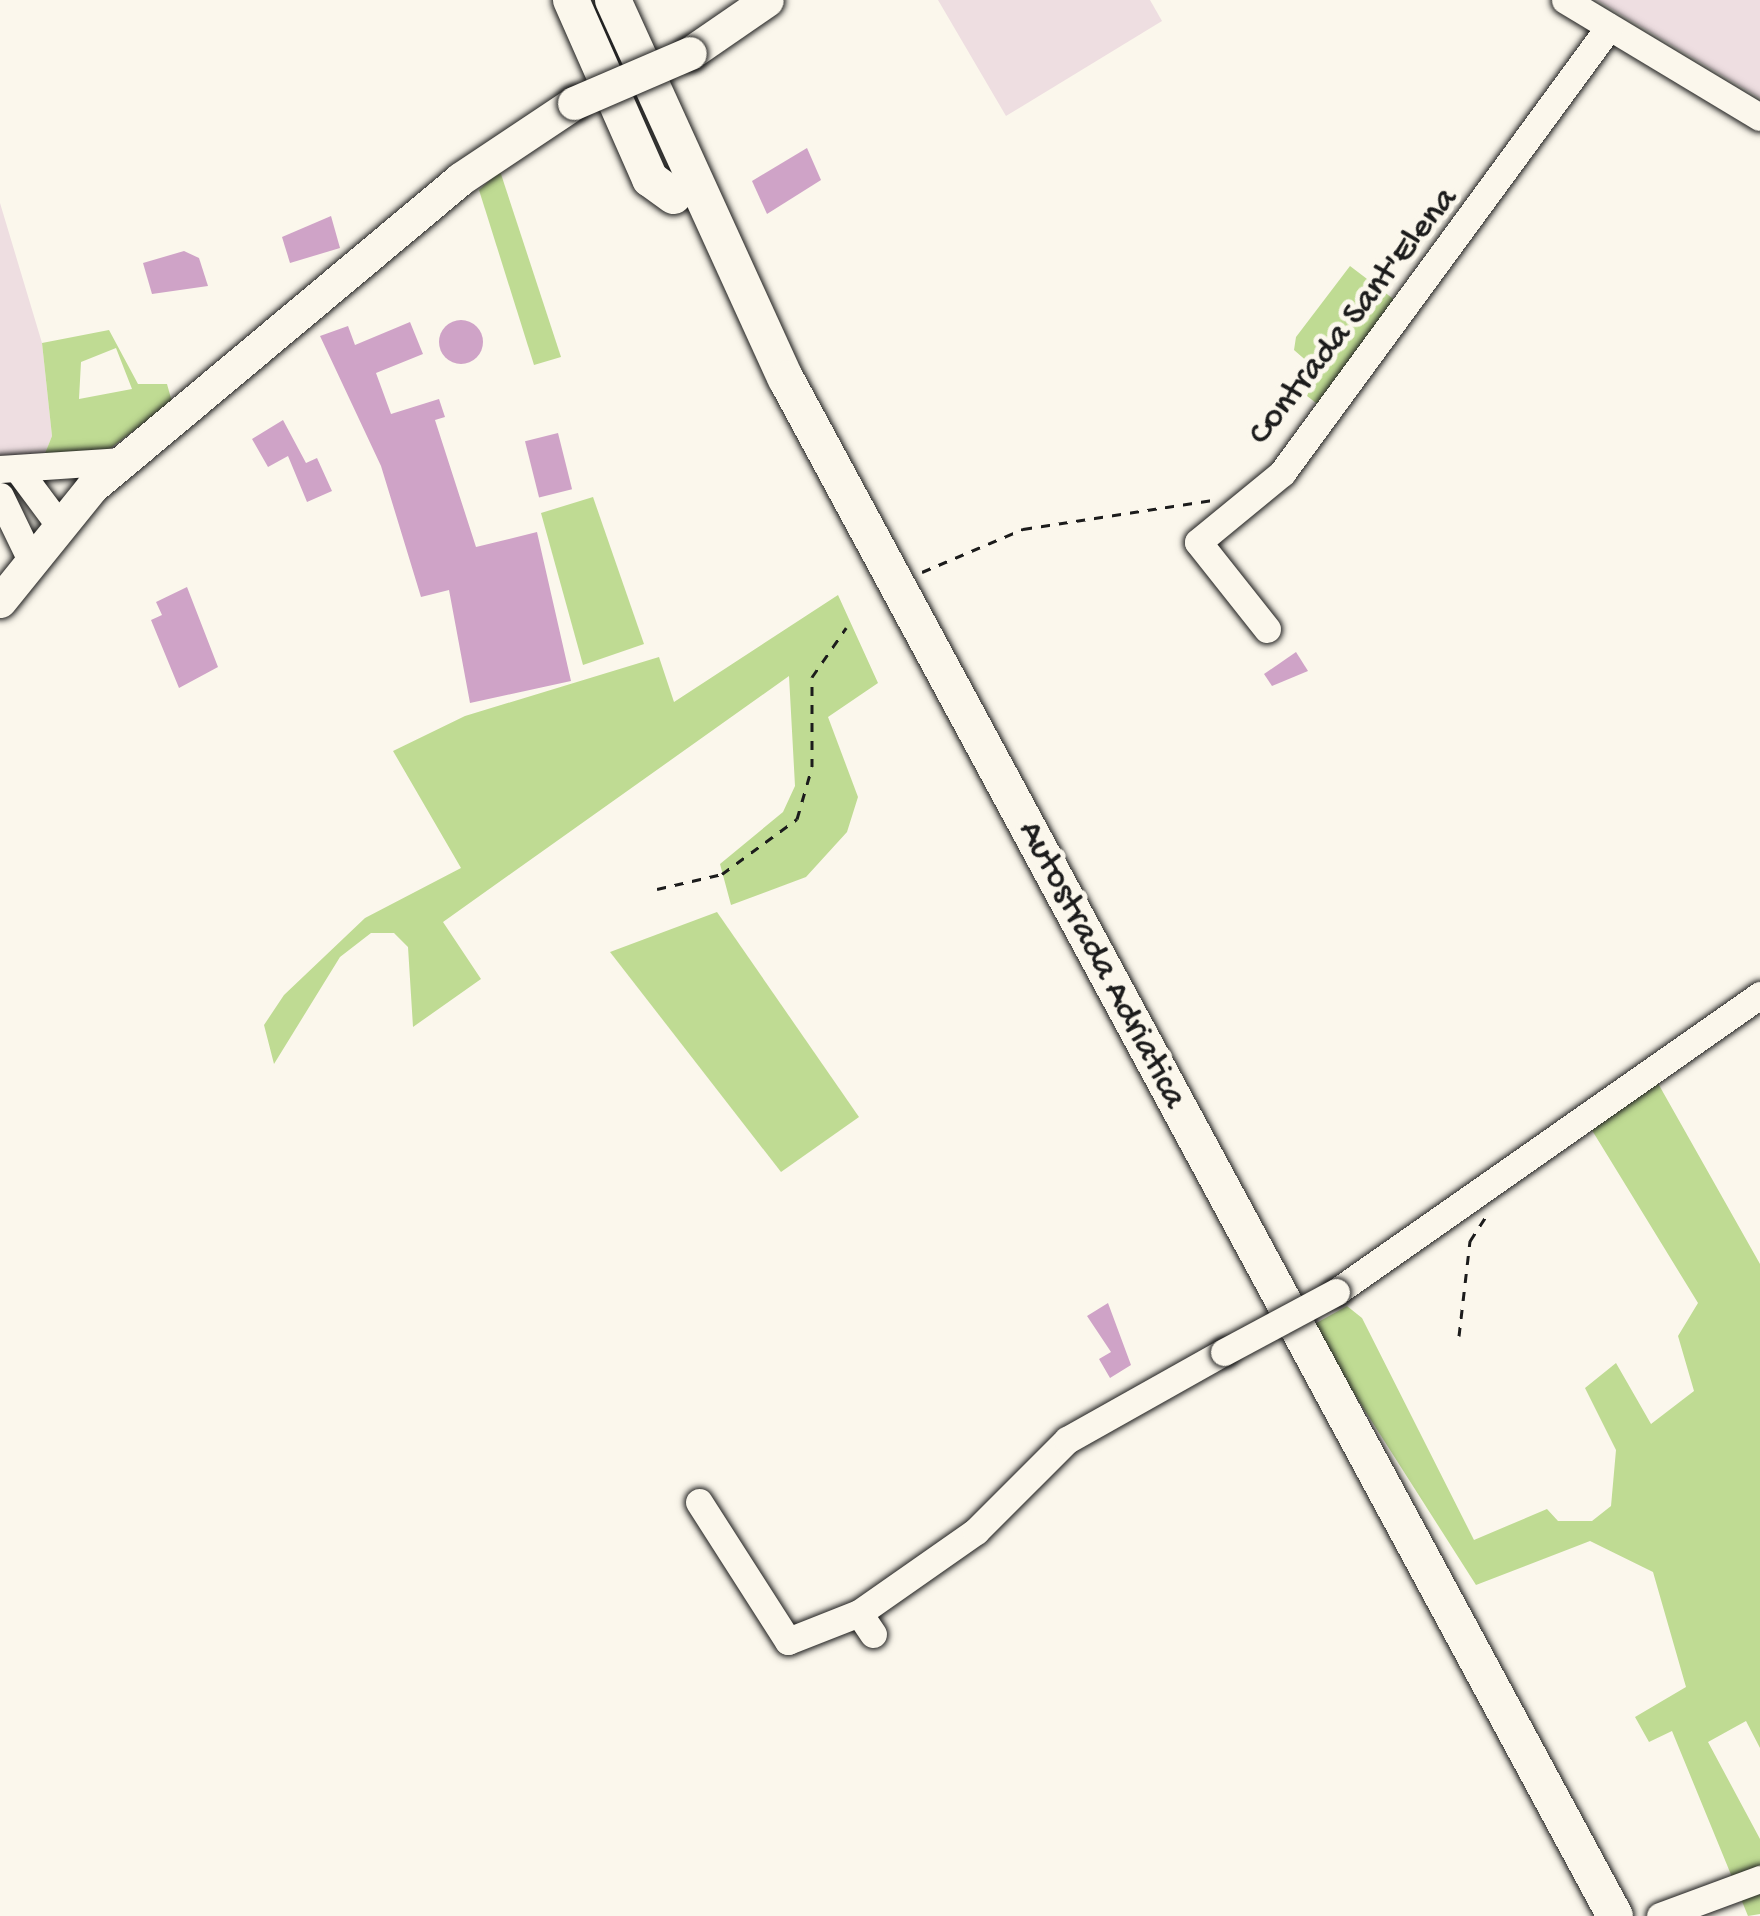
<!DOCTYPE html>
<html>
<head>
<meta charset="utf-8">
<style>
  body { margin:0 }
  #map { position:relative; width:1760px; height:1916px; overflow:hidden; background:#fbf7ec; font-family:"Gochi Hand",sans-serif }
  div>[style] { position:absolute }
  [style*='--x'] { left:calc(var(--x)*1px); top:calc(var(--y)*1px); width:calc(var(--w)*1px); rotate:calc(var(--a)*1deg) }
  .built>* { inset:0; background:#eedee1 }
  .green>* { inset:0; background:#bfdb93 }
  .building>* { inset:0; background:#cfa3c7; transform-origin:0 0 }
  .round { border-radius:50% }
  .path>* { height:3px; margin-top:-1.5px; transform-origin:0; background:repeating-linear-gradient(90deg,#1c1c1c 0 9px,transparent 0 18px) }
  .roads { filter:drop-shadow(0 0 3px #1c1c1c) drop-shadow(0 0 3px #1c1c1c) }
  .minor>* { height:27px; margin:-13.5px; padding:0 13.5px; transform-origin:13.5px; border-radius:13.5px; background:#fbf7ec }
  .major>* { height:33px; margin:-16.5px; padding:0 16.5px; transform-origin:16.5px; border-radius:16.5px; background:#fbf7ec }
  .highway>* { height:36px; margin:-18px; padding:0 18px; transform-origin:18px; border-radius:18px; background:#fbf7ec }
  .bridges { filter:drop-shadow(0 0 3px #1c1c1c) drop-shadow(0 0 3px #1c1c1c) }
  .minor-bridge>* { height:27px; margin:-13.5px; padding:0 13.5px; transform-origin:13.5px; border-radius:13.5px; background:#fbf7ec }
  .major-bridge>* { height:33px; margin:-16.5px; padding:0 16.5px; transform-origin:16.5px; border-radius:16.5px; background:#fbf7ec }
  span { translate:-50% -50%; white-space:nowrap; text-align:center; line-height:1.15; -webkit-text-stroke:10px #fbf7ec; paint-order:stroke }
  .street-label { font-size:36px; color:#1c1c1c }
</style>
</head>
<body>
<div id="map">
  <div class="built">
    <div style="clip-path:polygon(938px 0,1150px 0,1162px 21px,1006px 116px)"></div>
    <div style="clip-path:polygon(1597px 0,1760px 0,1760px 98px)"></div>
    <div style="clip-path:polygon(0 203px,42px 343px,52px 436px,42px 461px,0 455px)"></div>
  </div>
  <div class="green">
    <div style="clip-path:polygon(500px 171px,561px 357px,534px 365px,479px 190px)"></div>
    <div style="clip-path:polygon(1350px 266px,1400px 304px,1324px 409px,1307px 396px,1317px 370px,1294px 350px,1296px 337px)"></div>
    <div style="clip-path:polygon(evenodd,109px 330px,138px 384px,167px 384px,172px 402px,108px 450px,42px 461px,52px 436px,42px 343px,109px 330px,116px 348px,132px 389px,79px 399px,81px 362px,116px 348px)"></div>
    <div style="clip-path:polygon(593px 497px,644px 644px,583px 665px,541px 513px)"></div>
    <div style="clip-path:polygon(838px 595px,878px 683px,828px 717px,858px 797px,847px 832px,806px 877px,731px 905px,720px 864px,783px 812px,795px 786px,789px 676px,443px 922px,481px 979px,413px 1027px,408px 947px,394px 933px,371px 933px,340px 957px,274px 1064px,264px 1025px,284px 995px,365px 918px,461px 868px,393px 751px,465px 716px,659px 657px,674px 702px)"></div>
    <div style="clip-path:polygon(717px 912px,859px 1117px,781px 1172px,610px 952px)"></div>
    <div style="clip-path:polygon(1655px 1078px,1760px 1264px,1760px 1748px,1746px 1721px,1708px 1742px,1760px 1839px,1760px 1914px,1748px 1916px,1672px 1731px,1649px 1742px,1635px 1717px,1686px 1687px,1653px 1572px,1590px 1541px,1476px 1585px,1311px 1326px,1347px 1306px,1362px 1318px,1474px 1540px,1547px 1509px,1558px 1521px,1592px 1521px,1611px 1506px,1616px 1450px,1585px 1388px,1616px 1363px,1651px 1424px,1694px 1391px,1678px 1336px,1698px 1303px,1590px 1127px)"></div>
  </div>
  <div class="building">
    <div style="clip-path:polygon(807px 148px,821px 180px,767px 214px,752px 181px)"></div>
    <div style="clip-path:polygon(331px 216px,340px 248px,290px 263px,282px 237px)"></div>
    <div style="clip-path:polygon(184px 251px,199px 258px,208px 286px,152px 294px,143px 263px)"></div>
    <div class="round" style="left:439px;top:320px;width:44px;height:44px"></div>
    <div style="clip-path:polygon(410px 322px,423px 354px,376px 373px,391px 414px,439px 399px,445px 417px,435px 420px,476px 547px,537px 532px,571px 681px,470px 703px,449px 590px,421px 597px,381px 466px,320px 336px,348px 326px,355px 345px)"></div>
    <div style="clip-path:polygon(283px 420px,306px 463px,317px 458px,332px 491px,307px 502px,288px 456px,268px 467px,252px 439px)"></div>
    <div style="left:558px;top:433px;width:58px;height:34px;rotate:76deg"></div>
    <div style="clip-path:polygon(187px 587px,218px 667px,179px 688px,151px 620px,162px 615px,156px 602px)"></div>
    <div style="clip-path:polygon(1296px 652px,1308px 671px,1272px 686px,1264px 674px)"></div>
    <div style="clip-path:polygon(1108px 1303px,1131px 1365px,1110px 1378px,1099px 1359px,1111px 1352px,1087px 1316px)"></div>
  </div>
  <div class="path">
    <div style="--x:922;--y:572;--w:110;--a:-23.1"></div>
    <div style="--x:1023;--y:529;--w:192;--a:-8.7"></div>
    <div style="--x:657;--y:889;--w:67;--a:-13"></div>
    <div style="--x:722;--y:874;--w:93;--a:-36.3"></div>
    <div style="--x:797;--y:819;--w:54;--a:-73.9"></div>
    <div style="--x:812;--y:767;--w:90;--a:-90"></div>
    <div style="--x:812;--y:677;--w:60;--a:-55.2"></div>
    <div style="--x:1459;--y:1336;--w:96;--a:-83.4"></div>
    <div style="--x:1470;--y:1241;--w:30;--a:-57"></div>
  </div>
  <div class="roads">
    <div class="minor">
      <div style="--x:1565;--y:0;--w:227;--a:31"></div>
      <div style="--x:0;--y:469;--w:119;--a:-3.8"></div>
      <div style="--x:19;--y:471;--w:64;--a:53.3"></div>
      <div style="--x:0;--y:496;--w:69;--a:64.2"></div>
      <div style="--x:1267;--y:629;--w:111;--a:-128.4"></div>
      <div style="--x:1198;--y:542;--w:109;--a:-39.4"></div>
      <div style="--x:1282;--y:473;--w:553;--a:-53.75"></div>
      <div style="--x:1336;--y:1292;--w:518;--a:-35.01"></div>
      <div style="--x:699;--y:1502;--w:165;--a:57.4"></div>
      <div style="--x:788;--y:1641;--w:76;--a:-21.5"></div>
      <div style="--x:873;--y:1634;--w:25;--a:-124"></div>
      <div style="--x:859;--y:1613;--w:143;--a:-35"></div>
      <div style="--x:976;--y:1531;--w:129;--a:-45"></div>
      <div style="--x:1067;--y:1440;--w:180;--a:-29.3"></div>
      <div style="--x:1660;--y:1916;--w:107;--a:-20.3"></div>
    </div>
    <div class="major">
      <div style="--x:690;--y:53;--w:93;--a:-34.5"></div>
      <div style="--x:0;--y:601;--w:146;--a:-51.1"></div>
      <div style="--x:92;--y:487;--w:480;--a:-39.9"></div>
      <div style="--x:460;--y:179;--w:137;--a:-33.7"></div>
    </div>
    <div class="highway">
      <div style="--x:571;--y:0;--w:196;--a:66.2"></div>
      <div style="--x:650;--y:179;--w:29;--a:36"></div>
      <div style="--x:613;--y:0;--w:417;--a:65.5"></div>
      <div style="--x:786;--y:379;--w:1746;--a:61.66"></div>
    </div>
  </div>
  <div class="bridges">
    <div class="minor-bridge">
      <div style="--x:1224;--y:1352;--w:127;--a:-28.2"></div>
    </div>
    <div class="major-bridge">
      <div style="--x:574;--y:103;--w:126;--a:-23.3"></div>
    </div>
  </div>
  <div class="street-label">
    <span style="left:1354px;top:317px;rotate:-52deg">Contrada Sant'Elena</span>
    <span style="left:1101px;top:965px;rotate:62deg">Autostrada Adriatica</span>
  </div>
</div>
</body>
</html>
